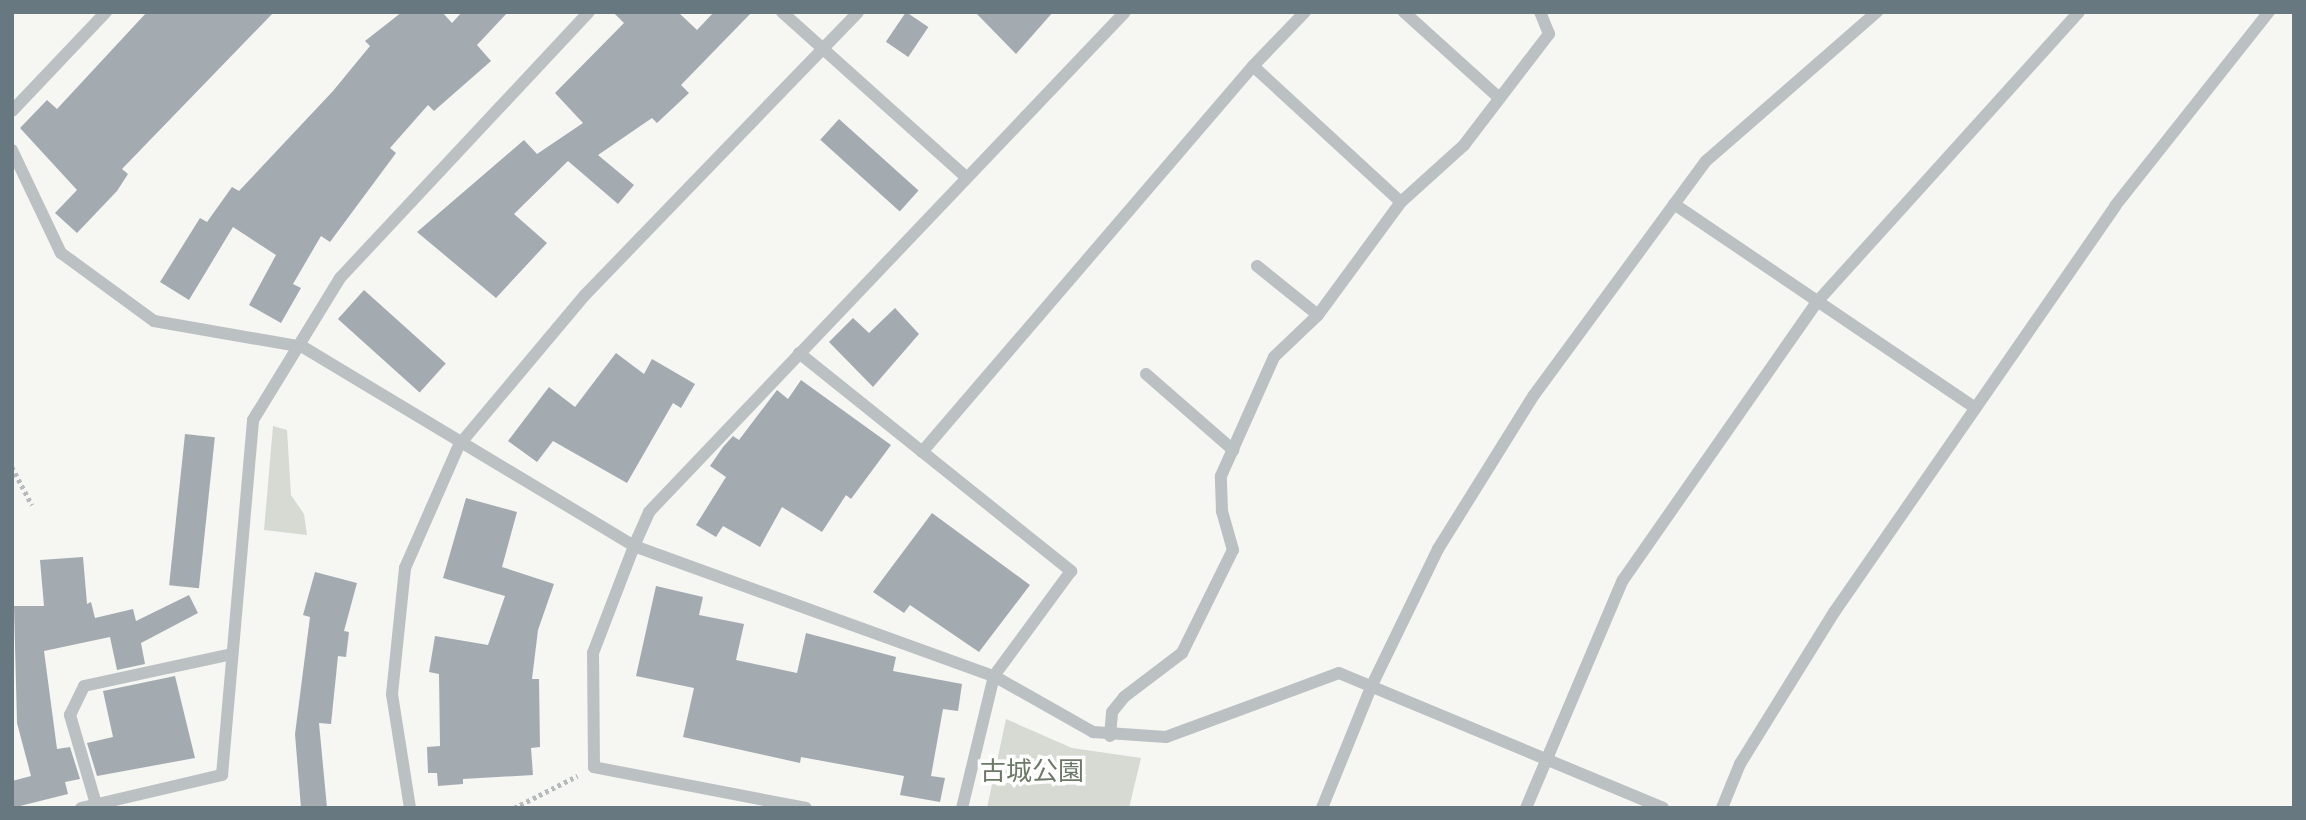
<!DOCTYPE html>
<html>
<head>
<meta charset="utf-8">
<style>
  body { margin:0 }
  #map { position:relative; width:2306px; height:820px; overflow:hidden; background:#f6f6f3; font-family:Mulish,"Noto Sans JP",sans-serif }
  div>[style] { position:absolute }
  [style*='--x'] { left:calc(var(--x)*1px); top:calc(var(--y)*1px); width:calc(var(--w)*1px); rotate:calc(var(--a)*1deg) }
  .green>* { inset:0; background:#d6dad3 }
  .building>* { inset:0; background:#a3abb0; transform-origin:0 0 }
  .path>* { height:4.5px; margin-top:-2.25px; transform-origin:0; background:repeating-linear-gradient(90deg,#b6babc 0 3.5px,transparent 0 7px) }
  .minor>* { height:12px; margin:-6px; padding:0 6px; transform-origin:6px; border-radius:6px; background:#bbc0c3 }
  span { translate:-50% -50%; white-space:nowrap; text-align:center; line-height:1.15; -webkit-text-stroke:7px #fff; paint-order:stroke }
  .park-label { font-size:26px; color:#6c7966 }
  .frame { position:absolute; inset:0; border:14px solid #687881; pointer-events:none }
</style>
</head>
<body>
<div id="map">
  <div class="green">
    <div style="clip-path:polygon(273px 426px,287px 430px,291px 495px,304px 514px,307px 535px,264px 530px)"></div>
    <div style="clip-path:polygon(1006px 719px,1072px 748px,1141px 758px,1129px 808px,987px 808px)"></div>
  </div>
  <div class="building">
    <div style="clip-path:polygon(147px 12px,274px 12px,122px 169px,128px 174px,117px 191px,77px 233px,55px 213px,77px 190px,20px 128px,47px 100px,57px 109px)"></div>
    <div style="clip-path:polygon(402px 12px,442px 12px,452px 23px,462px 12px,508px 12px,477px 45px,491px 61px,434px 111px,428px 105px,390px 148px,396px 153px,330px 242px,321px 236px,293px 284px,301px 288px,281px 323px,249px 305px,276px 255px,233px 227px,189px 300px,160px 282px,200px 218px,207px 222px,232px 187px,239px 191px,333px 91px,370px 46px,365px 41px)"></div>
    <div style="clip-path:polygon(613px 12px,678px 12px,697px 30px,714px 12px,752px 12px,681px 85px,689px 93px,657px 123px,652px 118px,598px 155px,634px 185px,618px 204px,568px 161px,514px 214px,547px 243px,496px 298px,417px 232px,524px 140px,537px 154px,583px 123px,555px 93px,624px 23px)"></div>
    <div style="left:906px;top:12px;width:27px;height:36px;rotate:34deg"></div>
    <div style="clip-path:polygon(975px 12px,1053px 12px,1016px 54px)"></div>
    <div style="left:839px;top:119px;width:107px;height:28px;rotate:42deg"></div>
    <div style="left:364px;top:290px;width:110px;height:39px;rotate:42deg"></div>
    <div style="clip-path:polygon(895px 308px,919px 334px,873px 387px,829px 342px,853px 318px,869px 333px)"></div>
    <div style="clip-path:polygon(616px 353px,644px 374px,652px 359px,695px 384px,681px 408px,673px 403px,627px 483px,553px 441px,537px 462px,508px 441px,549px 387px,575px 407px)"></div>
    <div style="clip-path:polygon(801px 380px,891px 445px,851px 499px,846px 495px,822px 532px,782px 507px,760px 547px,723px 526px,716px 537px,696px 525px,726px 477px,710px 466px,723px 447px,733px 436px,739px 440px,777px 390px,788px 399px)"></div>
    <div style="left:185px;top:434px;width:30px;height:152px;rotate:6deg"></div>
    <div style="clip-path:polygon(466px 498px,517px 512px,502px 567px,554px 584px,538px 630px,532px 679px,539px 679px,540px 747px,531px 748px,533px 775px,463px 779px,463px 784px,438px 786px,437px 773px,428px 773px,427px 747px,440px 746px,439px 674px,429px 672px,435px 636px,488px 645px,505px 596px,443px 578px)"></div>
    <div style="clip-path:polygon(932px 513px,1030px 585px,979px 652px,910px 605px,904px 613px,873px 592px)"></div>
    <div style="clip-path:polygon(83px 557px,87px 604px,91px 602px,95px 618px,133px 609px,136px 621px,189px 595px,198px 613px,141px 643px,145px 664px,117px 670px,110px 637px,44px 651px,57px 749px,70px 747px,80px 779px,65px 782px,68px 794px,12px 808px,12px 781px,31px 776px,17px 723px,14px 606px,44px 606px,40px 560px)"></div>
    <div style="clip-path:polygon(315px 572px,357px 583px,344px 631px,349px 632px,346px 657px,338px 656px,331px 724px,319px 723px,327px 808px,301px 808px,295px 734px,310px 617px,303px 615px)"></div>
    <div style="clip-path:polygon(656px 586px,703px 597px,699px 615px,744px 624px,736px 660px,797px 673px,806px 633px,896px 657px,893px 671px,962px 684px,958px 711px,943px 709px,931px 776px,945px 778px,940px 802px,900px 795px,904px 776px,801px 757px,800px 763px,683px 737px,694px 688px,636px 676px)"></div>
    <div style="clip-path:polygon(175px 676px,195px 758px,97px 776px,87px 743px,113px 737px,103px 691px)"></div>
  </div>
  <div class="path">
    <div style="--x:12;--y:467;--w:43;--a:62.2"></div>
    <div style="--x:514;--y:808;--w:71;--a:-26.9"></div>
  </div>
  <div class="minor">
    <div style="--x:782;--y:12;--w:246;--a:41.9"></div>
    <div style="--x:1404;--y:12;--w:125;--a:42.1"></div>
    <div style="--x:1253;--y:66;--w:201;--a:42.6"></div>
    <div style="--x:12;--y:111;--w:137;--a:-46.5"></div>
    <div style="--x:12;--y:150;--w:114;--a:64.6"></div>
    <div style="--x:61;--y:253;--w:115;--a:36.2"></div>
    <div style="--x:154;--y:321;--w:151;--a:9.9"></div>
    <div style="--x:303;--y:347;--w:386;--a:31"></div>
    <div style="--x:634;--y:546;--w:383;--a:19.9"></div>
    <div style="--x:994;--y:676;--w:114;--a:29.5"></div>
    <div style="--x:1093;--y:732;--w:73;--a:3.9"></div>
    <div style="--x:1166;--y:737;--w:184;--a:-20.3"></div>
    <div style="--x:1339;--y:673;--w:351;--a:22.6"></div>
    <div style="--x:1674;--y:204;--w:364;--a:34.1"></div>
    <div style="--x:1257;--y:266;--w:78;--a:38.8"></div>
    <div style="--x:799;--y:353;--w:349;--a:38.7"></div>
    <div style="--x:1071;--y:571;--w:130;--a:126.3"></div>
    <div style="--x:994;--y:676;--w:136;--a:103.6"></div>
    <div style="--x:1146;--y:374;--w:116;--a:41.1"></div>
    <div style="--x:922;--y:452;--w:508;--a:-49.39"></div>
    <div style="--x:1253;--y:66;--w:75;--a:-46.1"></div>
    <div style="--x:1110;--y:736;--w:24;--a:-85"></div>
    <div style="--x:1112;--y:712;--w:19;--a:-51"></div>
    <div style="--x:1124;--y:697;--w:73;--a:-37.2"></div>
    <div style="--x:1182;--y:653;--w:115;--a:-63.7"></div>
    <div style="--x:1233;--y:550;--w:41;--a:-105.8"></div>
    <div style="--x:1222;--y:511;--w:35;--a:-92"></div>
    <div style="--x:1221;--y:476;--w:130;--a:-66"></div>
    <div style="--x:1274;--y:357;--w:61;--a:-43.7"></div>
    <div style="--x:1318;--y:315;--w:140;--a:-53.7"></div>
    <div style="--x:1401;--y:202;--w:85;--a:-42.1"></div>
    <div style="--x:1464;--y:145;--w:140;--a:-52.6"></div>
    <div style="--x:1549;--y:34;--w:24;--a:-112"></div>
    <div style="--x:96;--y:804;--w:93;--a:-106.3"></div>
    <div style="--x:70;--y:715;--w:32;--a:-64"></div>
    <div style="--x:84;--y:686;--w:151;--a:-12.2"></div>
    <div style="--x:81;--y:808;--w:145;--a:-13.2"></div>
    <div style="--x:222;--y:775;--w:356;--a:-85"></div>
    <div style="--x:253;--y:420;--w:167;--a:-58.5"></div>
    <div style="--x:340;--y:278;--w:364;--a:-46.9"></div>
    <div style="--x:410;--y:808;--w:115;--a:-99"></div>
    <div style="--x:392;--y:694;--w:127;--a:-84.1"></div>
    <div style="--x:405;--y:568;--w:134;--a:-66.3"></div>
    <div style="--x:459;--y:445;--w:196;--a:-50"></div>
    <div style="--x:585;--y:295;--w:393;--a:-46"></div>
    <div style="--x:806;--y:808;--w:216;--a:-169.1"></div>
    <div style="--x:594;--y:767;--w:114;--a:-90.5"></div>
    <div style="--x:593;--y:653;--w:115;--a:-69"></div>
    <div style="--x:634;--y:546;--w:37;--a:-66"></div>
    <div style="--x:649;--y:512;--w:690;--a:-46.41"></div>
    <div style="--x:1322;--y:808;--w:133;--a:-67.9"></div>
    <div style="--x:1372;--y:685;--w:151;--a:-64.1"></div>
    <div style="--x:1438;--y:549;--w:181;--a:-58.1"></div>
    <div style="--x:1534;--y:395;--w:290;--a:-53.7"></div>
    <div style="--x:1706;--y:161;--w:227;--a:-41.1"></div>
    <div style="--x:1526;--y:808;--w:248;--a:-67"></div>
    <div style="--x:1623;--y:580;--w:338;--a:-55.1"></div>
    <div style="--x:1816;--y:303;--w:392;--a:-47.9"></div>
    <div style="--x:1722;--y:808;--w:48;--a:-67.8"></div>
    <div style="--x:1740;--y:764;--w:180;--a:-58.2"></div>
    <div style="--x:1835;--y:611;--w:492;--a:-55.3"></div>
    <div style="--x:2115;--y:206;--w:248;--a:-51.6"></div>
  </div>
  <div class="park-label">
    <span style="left:1032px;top:771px">古城公園</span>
  </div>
  <div class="frame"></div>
</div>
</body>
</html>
